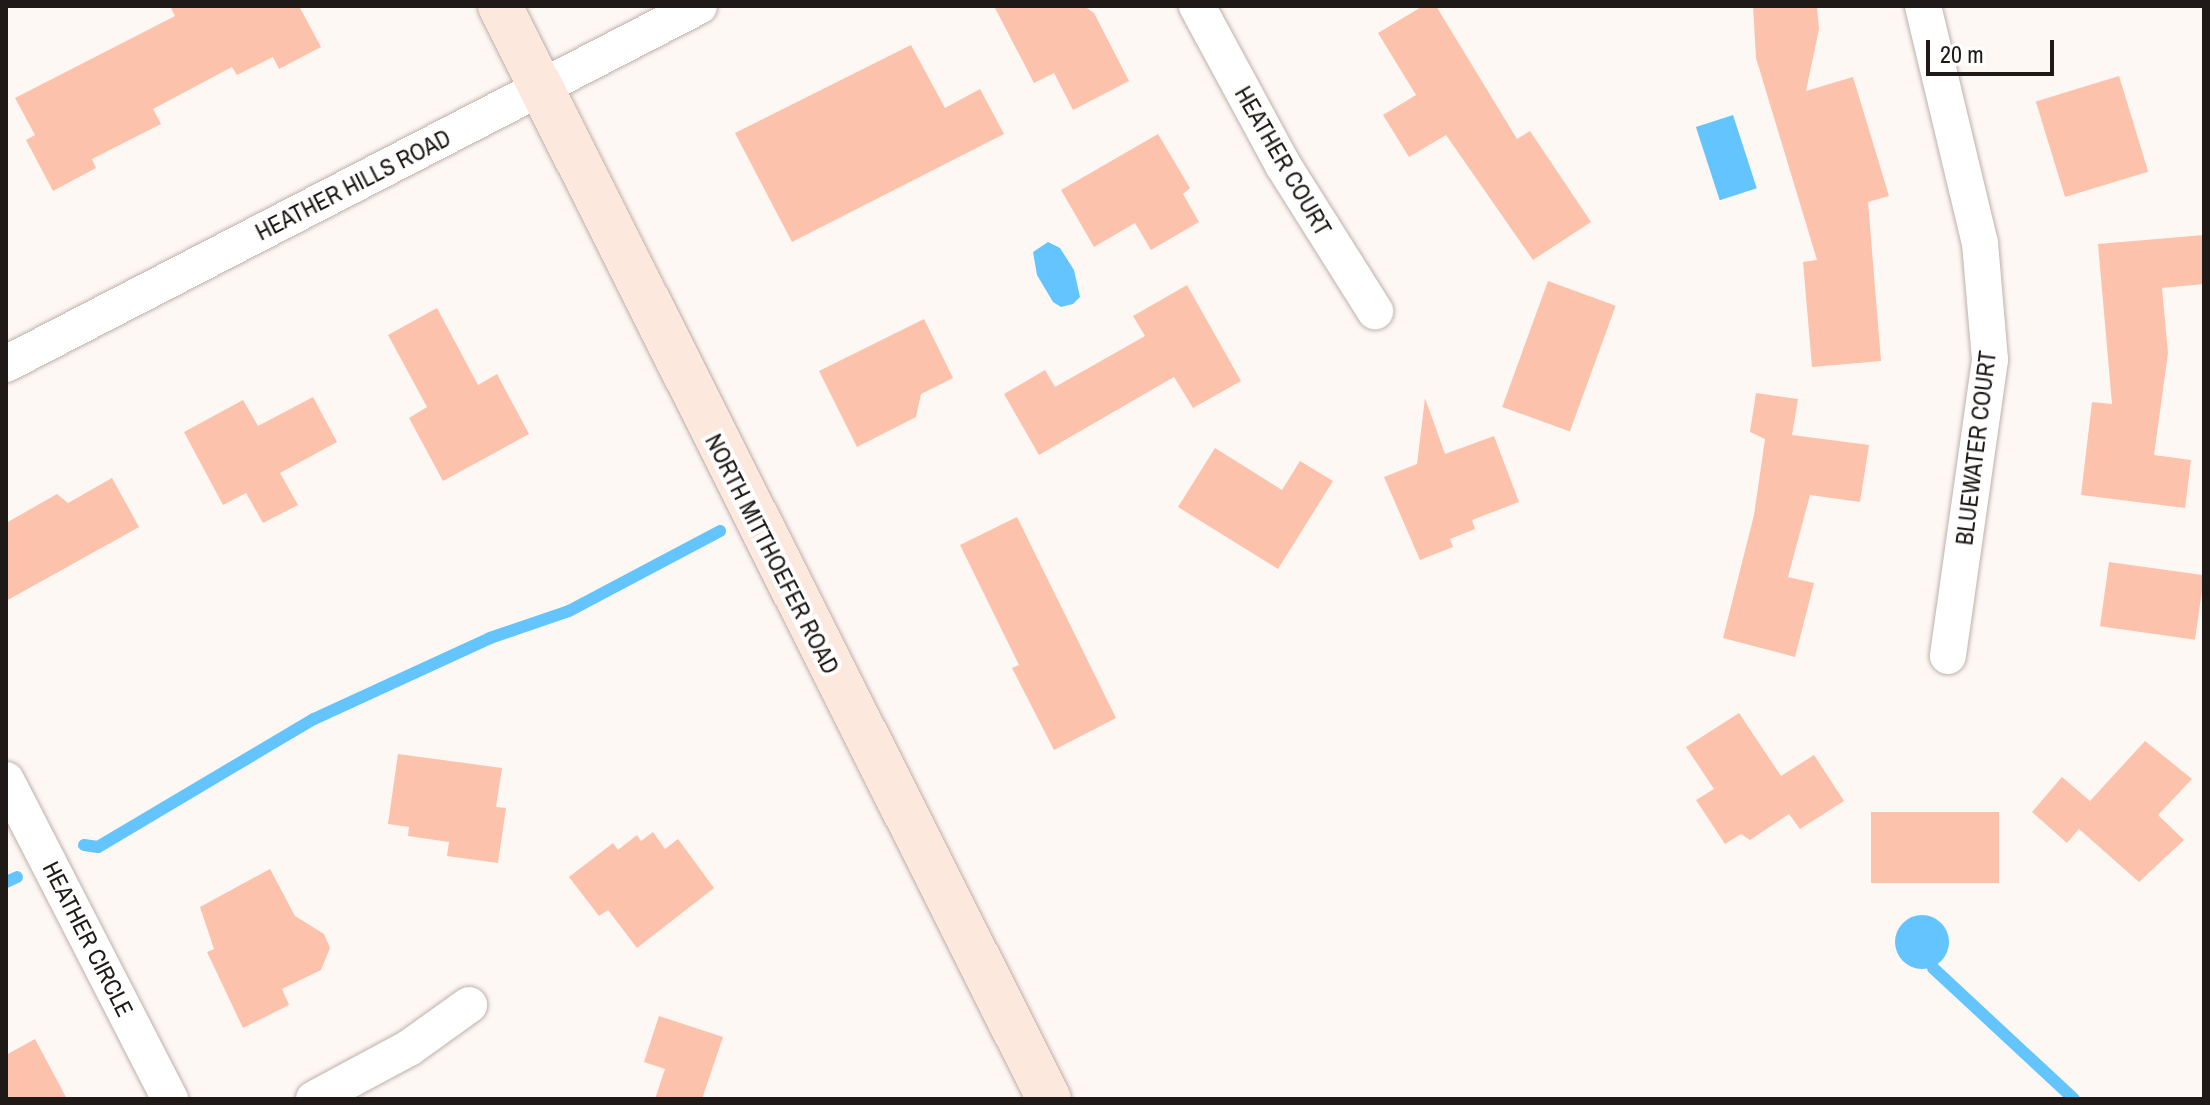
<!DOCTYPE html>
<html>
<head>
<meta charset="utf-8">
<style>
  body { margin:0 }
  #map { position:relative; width:2210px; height:1105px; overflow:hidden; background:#fef8f5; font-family:"Archivo Narrow",sans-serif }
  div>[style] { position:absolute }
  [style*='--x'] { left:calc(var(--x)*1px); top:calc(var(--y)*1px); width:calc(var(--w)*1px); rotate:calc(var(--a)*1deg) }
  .water>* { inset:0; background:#63c4fe; transform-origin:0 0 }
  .round { border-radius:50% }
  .stream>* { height:12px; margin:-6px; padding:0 6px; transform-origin:6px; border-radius:6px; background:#63c4fe }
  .building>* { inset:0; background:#fcc2ab; transform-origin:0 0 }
  .roads { filter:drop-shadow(0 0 2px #bfb0ab) drop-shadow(0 0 2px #bfb0ab) }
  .street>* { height:36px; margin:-18px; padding:0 18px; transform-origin:18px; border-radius:18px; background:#fff }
  .secondary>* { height:44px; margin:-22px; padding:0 22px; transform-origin:22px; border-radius:22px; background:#fce8dc }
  span { translate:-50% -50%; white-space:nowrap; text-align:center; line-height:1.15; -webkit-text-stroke:8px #fff; paint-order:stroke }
  .street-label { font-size:24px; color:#1f1a18 }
  .frame { position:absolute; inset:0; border:8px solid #1f1a18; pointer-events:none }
  .scale { position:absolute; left:1926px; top:40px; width:128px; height:36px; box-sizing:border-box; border:4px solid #1f1a18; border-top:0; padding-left:10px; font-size:24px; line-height:28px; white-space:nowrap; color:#1f1a18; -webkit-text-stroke:6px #fff; paint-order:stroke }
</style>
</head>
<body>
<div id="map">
  <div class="water">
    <div style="left:1733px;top:115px;width:77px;height:39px;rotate:72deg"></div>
    <div style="clip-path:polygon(1048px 242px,1060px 248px,1074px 270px,1080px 297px,1073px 304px,1061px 307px,1053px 302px,1037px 275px,1033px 252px)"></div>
    <div class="round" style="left:1895px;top:915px;width:54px;height:54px"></div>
  </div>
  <div class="stream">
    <div style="--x:84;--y:845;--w:14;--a:8"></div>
    <div style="--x:98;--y:847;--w:251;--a:-30.7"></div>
    <div style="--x:314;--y:719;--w:194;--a:-24.7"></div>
    <div style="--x:490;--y:638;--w:83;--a:-18.9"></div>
    <div style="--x:569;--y:611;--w:171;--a:-27.9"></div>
    <div style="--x:6;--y:882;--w:12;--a:-24"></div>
    <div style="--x:1933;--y:968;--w:192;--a:42.9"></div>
  </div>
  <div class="building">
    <div style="clip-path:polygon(170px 6px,299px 6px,321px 47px,279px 69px,273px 57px,237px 75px,232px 67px,153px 109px,161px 124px,92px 159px,96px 168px,53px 191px,26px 140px,35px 135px,15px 98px,175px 16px)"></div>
    <div style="clip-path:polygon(994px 6px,1084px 6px,1094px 13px,1129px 81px,1073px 110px,1054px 73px,1034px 83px)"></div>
    <div style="clip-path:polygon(1423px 6px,1436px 6px,1517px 139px,1530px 131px,1591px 222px,1533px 260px,1446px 135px,1409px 157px,1383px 115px,1416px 95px,1378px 33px)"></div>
    <div style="clip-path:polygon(1753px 6px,1817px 6px,1819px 29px,1806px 91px,1853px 77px,1889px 196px,1868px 202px,1881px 361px,1812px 367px,1803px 262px,1817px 260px,1756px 58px)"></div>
    <div style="clip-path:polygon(911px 45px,945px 108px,980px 89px,1004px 134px,792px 242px,735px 133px)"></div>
    <div style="left:2119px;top:76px;width:100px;height:87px;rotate:73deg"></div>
    <div style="clip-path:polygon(1158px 134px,1190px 188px,1183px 194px,1199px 222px,1151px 250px,1135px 223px,1094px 247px,1061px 190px)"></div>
    <div style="clip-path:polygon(2204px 235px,2204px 284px,2162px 288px,2168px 353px,2154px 455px,2191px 460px,2185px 508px,2081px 495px,2092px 402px,2112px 404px,2098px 244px)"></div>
    <div style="left:1548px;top:281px;width:72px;height:134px;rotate:20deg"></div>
    <div style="clip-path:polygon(1187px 285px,1241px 381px,1193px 408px,1174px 377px,1039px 455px,1004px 394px,1045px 370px,1055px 387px,1145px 336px,1133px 316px)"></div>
    <div style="clip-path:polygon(437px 308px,478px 385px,497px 374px,529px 434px,443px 481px,409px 418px,427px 407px,388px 335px)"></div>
    <div style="clip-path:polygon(924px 319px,953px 378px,921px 394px,916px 417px,857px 447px,819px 371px)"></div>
    <div style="clip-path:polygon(1756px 393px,1798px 399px,1792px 435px,1869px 445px,1860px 502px,1810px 495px,1788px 577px,1814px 583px,1795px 657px,1723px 638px,1754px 515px,1765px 439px,1750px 432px)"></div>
    <div style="clip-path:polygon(313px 397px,337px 442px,280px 473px,298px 505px,263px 523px,246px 493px,223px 505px,184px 432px,243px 400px,258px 426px)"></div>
    <div style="clip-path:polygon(1425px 398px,1445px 454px,1494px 436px,1519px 502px,1472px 520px,1475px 529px,1450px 539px,1453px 547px,1420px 560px,1384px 477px,1417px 464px)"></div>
    <div style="clip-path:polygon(1215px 448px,1282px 490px,1300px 461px,1333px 481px,1278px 569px,1178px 507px)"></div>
    <div style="clip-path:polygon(112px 478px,139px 527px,6px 601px,6px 523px,57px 494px,68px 503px)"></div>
    <div style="clip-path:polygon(1017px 517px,1116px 718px,1054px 750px,1012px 668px,1019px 665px,960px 545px)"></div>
    <div style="left:2109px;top:562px;width:96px;height:65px;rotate:8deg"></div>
    <div style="clip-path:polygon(1739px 713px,1781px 776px,1814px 755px,1844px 801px,1800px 829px,1789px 814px,1750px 840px,1741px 834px,1725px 844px,1696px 800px,1714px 789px,1686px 747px)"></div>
    <div style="clip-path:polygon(2145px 741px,2192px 779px,2158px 815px,2184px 840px,2139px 882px,2079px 829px,2067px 843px,2032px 812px,2062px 777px,2090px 801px)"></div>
    <div style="clip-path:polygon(398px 754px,502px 768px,496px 807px,506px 808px,498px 863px,447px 856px,449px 842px,408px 836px,409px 827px,388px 824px)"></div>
    <div style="left:1871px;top:812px;width:128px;height:71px"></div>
    <div style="clip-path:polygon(653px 832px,665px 849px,678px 839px,714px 888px,637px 948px,608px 910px,599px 916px,569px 877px,613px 843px,618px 850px,637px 835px,641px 841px)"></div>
    <div style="clip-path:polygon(270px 869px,295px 916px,324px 934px,330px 948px,321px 970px,282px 989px,289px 1005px,243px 1028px,207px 952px,214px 949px,200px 907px)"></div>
    <div style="clip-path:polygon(659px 1016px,723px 1037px,702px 1099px,655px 1099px,665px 1069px,644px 1062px)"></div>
    <div style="clip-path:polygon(35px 1039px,67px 1099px,6px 1099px,6px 1055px)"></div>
  </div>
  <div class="roads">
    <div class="street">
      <div style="--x:1197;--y:6;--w:181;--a:61.6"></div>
      <div style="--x:1283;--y:165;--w:173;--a:57.8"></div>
      <div style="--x:1923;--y:6;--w:244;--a:76.5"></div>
      <div style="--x:1980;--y:243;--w:117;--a:85.1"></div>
      <div style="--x:1990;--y:360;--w:299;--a:98.1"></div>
      <div style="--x:6;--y:364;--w:780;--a:-27.32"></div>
      <div style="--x:6;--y:780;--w:359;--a:62.8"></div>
      <div style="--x:314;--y:1099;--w:108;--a:-28.2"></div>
      <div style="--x:409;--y:1048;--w:74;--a:-35.6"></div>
    </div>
    <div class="secondary">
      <div style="--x:500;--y:6;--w:1223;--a:63.33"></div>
    </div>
  </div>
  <div class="street-label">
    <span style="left:1283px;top:161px;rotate:60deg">HEATHER COURT</span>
    <span style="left:353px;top:185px;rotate:-27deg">HEATHER HILLS ROAD</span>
    <span style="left:1976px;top:448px;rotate:-83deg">BLUEWATER COURT</span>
    <span style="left:772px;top:554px;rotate:63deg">NORTH MITTHOEFER ROAD</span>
    <span style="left:88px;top:939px;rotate:63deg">HEATHER CIRCLE</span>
  </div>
  <div class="frame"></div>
  <div class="scale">20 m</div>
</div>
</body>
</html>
